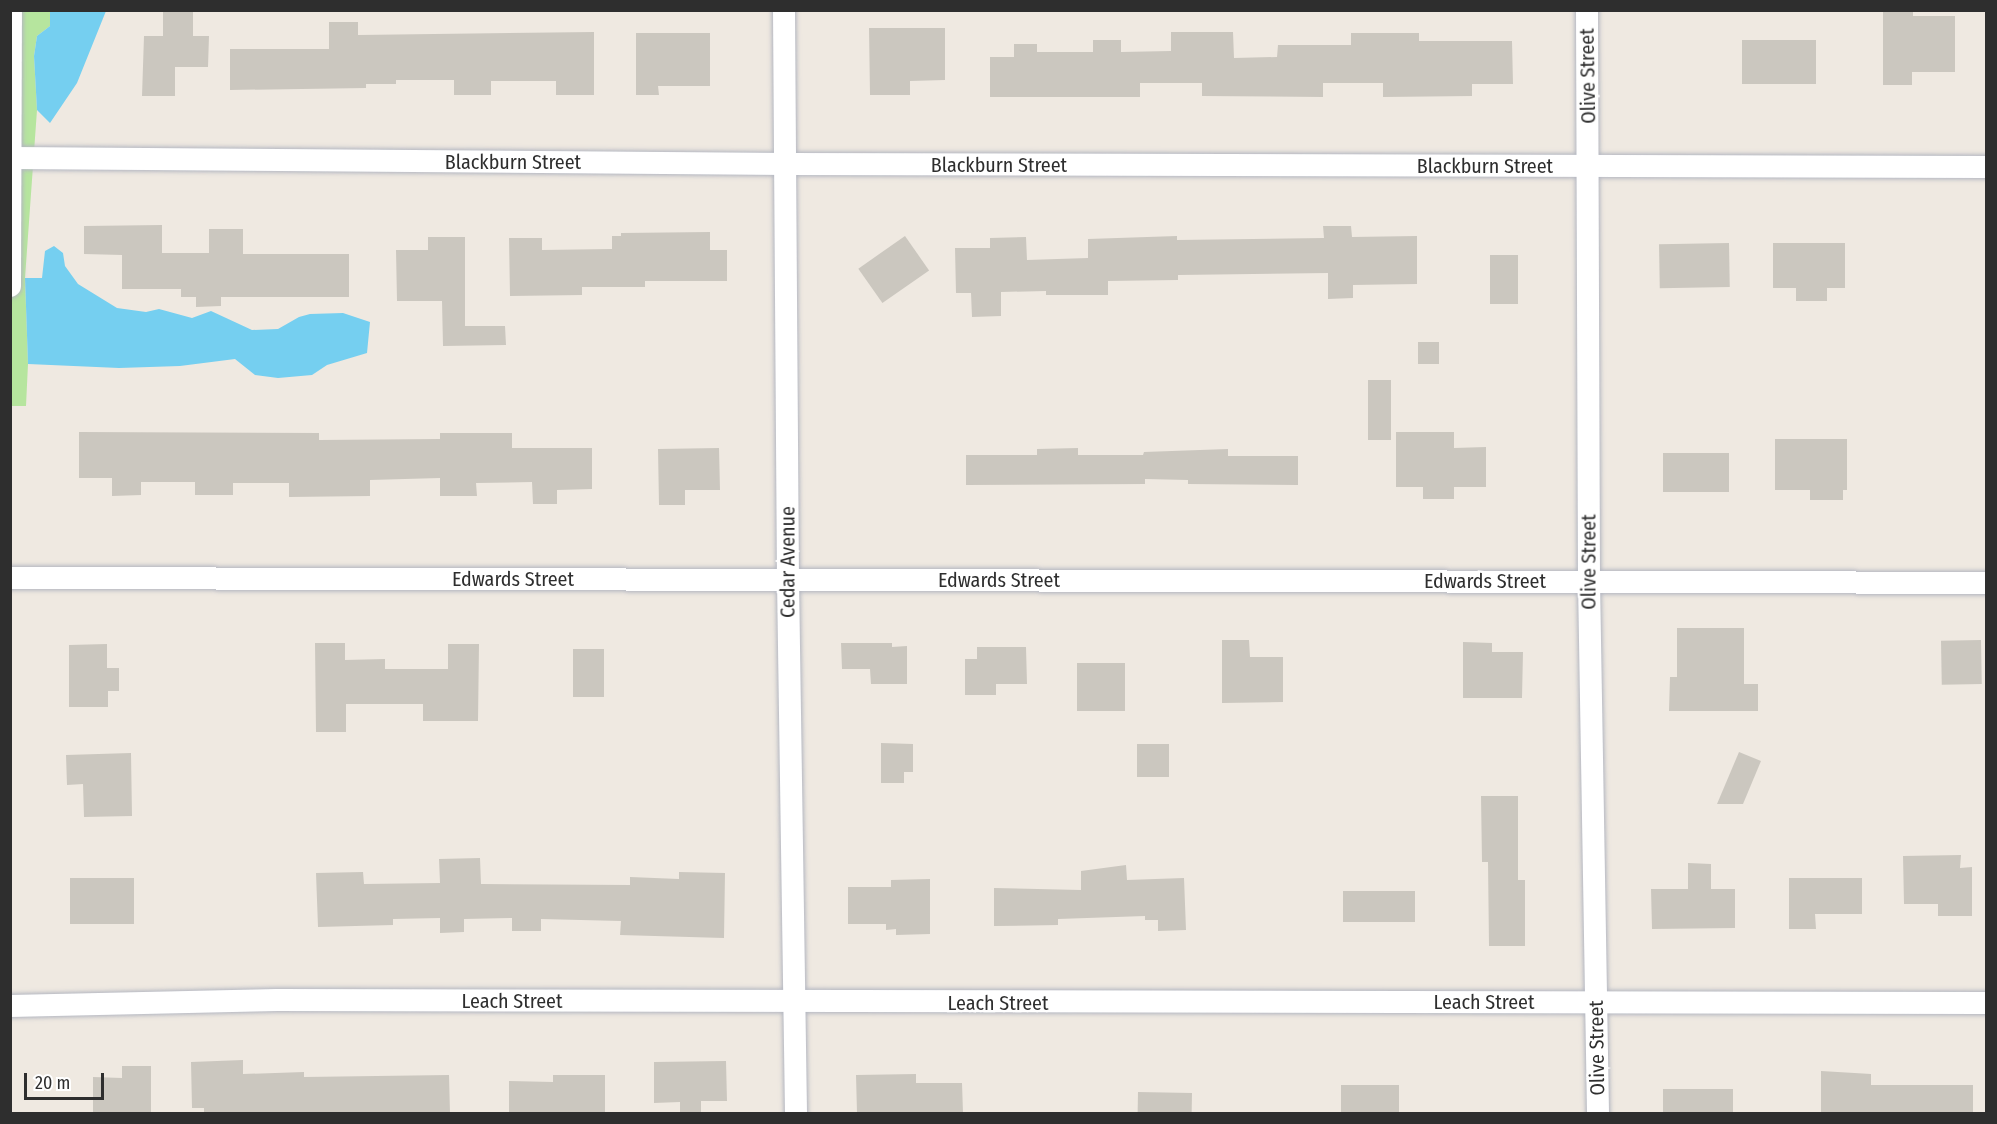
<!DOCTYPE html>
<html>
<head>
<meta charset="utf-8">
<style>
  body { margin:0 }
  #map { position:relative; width:1997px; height:1124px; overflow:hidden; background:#efe9e1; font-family:"Fira Sans Condensed",sans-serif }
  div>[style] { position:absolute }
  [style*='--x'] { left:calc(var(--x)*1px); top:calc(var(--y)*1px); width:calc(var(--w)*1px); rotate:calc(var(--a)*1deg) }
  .green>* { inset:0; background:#b6e59e }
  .water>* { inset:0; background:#75cff0 }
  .building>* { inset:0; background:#cbc7bf; transform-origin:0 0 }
  .roads { filter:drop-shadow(0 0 2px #b4b7c1) drop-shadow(0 0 2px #b4b7c1) }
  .minor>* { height:22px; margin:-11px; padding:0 11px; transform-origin:11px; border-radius:11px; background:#fff }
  span { translate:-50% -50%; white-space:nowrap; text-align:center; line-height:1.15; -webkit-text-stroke:4.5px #fff; paint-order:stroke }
  .street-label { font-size:20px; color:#2e2e2e }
  .frame { position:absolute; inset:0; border:12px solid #2e2e2e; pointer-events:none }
  .scale { position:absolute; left:24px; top:1073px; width:80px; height:27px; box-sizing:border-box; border:3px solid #2e2e2e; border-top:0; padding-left:8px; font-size:18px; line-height:21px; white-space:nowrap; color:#2e2e2e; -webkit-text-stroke:4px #fff; paint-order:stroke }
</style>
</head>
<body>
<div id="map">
  <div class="green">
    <div style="clip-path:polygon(10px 11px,50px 11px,50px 26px,37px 36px,34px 56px,37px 110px,25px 278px,28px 364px,26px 406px,11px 406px)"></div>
  </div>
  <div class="water">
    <div style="clip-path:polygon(50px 11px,106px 11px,77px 83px,50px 123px,37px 110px,34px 56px,37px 36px,50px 26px)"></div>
    <div style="clip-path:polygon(54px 246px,63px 253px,65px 266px,78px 284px,117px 308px,146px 312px,159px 309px,192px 318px,211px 311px,252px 330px,278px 329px,299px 317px,310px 314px,343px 313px,370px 322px,367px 353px,327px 365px,312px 375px,278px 378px,255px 375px,235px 359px,180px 366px,119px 368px,28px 364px,25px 278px,42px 278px,45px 251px)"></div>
  </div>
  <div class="building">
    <div style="clip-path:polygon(163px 10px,193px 10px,193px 36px,209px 36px,208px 67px,175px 67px,175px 96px,142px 96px,144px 36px,163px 36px)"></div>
    <div style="clip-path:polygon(1883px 10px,1913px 10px,1913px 16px,1955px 16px,1955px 72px,1912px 72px,1912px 85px,1883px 85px)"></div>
    <div style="clip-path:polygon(329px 22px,358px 22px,358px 35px,594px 32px,594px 95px,556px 95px,556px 81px,491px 81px,491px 95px,454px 95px,454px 80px,396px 80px,396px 84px,366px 84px,366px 88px,230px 90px,230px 49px,329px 49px)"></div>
    <div style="clip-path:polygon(869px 28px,945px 28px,945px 80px,910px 81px,910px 95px,870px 95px)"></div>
    <div style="clip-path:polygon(1171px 32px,1233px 32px,1234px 58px,1277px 57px,1278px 45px,1351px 45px,1351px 33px,1419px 33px,1419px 41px,1512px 41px,1513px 84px,1472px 84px,1472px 96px,1383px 97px,1383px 83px,1323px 83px,1323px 97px,1202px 96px,1202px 83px,1140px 83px,1140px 97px,990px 97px,990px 57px,1014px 57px,1014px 44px,1037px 44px,1037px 52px,1093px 52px,1093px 40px,1121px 40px,1121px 52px,1171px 51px)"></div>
    <div style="clip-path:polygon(636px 33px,710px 33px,710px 86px,658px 86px,659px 95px,636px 95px)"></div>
    <div style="left:1742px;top:40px;width:74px;height:44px"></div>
    <div style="clip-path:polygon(162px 225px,162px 253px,209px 253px,209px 229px,243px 229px,243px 254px,349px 254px,349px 297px,221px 297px,221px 306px,196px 307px,196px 297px,181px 297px,181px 289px,122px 289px,122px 255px,84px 254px,84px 226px)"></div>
    <div style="clip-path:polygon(1323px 226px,1351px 226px,1352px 237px,1417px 236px,1417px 284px,1353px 285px,1353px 298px,1328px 299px,1328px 273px,1178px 275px,1178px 280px,1108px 281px,1108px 295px,1046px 295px,1046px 291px,1001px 292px,1001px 316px,972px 317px,971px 293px,956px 293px,955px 248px,990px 248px,990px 238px,1026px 237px,1027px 260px,1088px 258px,1088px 239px,1177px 236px,1177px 240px,1324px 238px)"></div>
    <div style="clip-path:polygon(710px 232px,710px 250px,727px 250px,727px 281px,645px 281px,645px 287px,582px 287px,582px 295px,510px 296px,509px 238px,542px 238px,542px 250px,612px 249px,612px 236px,621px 236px,621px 233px)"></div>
    <div style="left:905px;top:236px;width:42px;height:57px;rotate:55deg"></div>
    <div style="clip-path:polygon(428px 237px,465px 237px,465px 326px,505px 326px,506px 345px,443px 346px,442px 301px,397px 301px,396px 250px,428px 250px)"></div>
    <div style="left:1729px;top:243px;width:44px;height:70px;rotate:89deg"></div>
    <div style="clip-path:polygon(1773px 243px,1845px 243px,1845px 288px,1827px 288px,1827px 301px,1796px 301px,1796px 288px,1773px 288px)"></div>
    <div style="left:1490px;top:255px;width:28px;height:49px"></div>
    <div style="left:1418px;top:342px;width:21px;height:22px"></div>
    <div style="left:1391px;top:380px;width:60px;height:23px;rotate:90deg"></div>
    <div style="clip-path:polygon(79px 432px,319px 433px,319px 440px,440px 439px,440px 433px,512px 433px,512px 448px,592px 448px,592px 489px,557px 490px,557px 504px,533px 504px,532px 482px,476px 483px,477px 496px,440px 496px,440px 478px,370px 480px,370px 496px,289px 497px,289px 483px,233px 483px,233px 495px,195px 495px,195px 482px,141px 482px,141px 495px,112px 496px,112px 478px,79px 478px)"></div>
    <div style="clip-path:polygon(1396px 432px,1454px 432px,1454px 448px,1486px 447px,1486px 487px,1454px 487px,1454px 499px,1423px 499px,1423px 487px,1396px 487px)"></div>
    <div style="clip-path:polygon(1775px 439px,1847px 439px,1847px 490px,1843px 490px,1843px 500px,1810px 500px,1810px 490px,1775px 490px)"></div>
    <div style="clip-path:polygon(719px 448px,720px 490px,685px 490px,685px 505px,659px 505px,658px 449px)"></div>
    <div style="clip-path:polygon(1078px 448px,1078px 455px,1143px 455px,1144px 452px,1228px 449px,1228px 456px,1298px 456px,1298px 485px,1188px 484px,1188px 480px,1145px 479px,1145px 484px,966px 485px,966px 455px,1037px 455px,1037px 449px)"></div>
    <div style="left:1729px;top:453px;width:39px;height:66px;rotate:90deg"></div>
    <div style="clip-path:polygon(1677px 628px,1744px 628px,1744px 684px,1758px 684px,1758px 711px,1669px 711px,1670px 677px,1677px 677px)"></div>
    <div style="clip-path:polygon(1222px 640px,1249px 640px,1250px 657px,1283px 657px,1283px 702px,1222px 703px)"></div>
    <div style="left:1981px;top:640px;width:44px;height:40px;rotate:89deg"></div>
    <div style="clip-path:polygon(1463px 642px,1492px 643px,1492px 652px,1523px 652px,1522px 698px,1463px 698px)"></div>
    <div style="clip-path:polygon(315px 643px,345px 643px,345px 660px,385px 659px,385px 669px,448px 669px,448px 644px,479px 644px,478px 721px,423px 721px,423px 704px,346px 704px,346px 732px,316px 732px)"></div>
    <div style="clip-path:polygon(841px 643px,892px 643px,892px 647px,907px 646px,907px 684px,871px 684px,870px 669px,842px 669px)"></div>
    <div style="clip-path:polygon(107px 644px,107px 668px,119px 668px,119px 691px,108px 691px,108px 707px,69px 707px,69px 645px)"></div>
    <div style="clip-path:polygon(977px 647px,1026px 647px,1027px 684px,996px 684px,996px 695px,965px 695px,965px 659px,977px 659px)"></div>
    <div style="left:573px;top:649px;width:31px;height:48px"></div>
    <div style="left:1077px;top:663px;width:48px;height:48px"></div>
    <div style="clip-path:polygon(881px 743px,913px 744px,913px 772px,904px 772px,904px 783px,881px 783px)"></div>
    <div style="left:1137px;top:744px;width:32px;height:33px"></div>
    <div style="clip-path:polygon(1739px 752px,1761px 761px,1743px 804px,1717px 804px)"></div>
    <div style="clip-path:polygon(131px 753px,132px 816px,84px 817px,83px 784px,67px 785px,66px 755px)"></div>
    <div style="clip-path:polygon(1481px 796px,1518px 796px,1518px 880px,1525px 880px,1525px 946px,1489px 946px,1488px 862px,1482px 862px)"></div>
    <div style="clip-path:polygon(1961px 855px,1960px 868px,1972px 867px,1972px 916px,1938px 916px,1938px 904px,1904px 904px,1903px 856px)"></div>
    <div style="clip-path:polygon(480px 858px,481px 884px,630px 885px,630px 877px,679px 879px,679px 872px,725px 873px,724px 938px,620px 935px,621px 921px,541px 919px,541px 931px,512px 931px,512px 918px,464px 919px,464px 932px,440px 933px,440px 918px,393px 919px,393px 925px,318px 927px,316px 873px,363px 872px,364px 884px,440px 883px,439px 859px)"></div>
    <div style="clip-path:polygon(1688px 863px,1711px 864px,1711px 889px,1735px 889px,1735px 928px,1652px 929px,1651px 889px,1688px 889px)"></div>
    <div style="clip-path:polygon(1126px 865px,1127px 880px,1184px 878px,1186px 930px,1158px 931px,1158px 920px,1145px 920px,1145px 916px,1058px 919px,1058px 925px,994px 926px,994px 888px,1081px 890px,1081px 871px)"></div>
    <div style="left:134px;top:878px;width:46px;height:64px;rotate:90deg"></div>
    <div style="clip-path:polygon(1789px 878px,1862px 878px,1862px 914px,1815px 914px,1816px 929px,1789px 929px)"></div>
    <div style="clip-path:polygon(930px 879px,930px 934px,896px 935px,896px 929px,886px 930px,886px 924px,848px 924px,848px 887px,891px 887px,891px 880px)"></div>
    <div style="left:1343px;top:891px;width:72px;height:31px"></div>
    <div style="clip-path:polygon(243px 1060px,243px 1074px,304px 1072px,304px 1077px,449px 1075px,450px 1113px,204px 1113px,204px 1108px,192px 1108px,191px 1062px)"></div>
    <div style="clip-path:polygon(726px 1061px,727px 1101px,701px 1101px,701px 1113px,680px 1113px,680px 1102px,654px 1103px,654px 1062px)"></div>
    <div style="clip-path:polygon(122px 1066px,151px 1066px,151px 1113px,93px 1113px,93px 1077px,122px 1078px)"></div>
    <div style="clip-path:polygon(1821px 1071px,1871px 1074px,1871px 1085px,1973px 1085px,1973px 1113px,1821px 1113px)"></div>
    <div style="clip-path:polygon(916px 1074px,916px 1083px,962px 1083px,963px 1113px,857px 1113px,856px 1075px)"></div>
    <div style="clip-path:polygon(553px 1075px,605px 1075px,605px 1113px,509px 1113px,509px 1081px,553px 1082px)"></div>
    <div style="left:1399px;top:1085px;width:28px;height:58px;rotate:90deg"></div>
    <div style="left:1663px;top:1089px;width:70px;height:24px"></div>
    <div style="left:1138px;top:1092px;width:54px;height:21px;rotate:1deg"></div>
  </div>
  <div class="roads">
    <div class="minor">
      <div style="--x:784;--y:10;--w:570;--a:89.6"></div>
      <div style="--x:788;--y:580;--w:534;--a:89.14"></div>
      <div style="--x:1587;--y:10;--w:571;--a:89.8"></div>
      <div style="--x:1589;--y:581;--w:533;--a:89.03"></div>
      <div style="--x:12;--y:158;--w:775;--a:0.44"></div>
      <div style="--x:787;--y:164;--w:1199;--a:0.14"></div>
      <div style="--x:10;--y:286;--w:276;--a:-89.8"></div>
      <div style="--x:10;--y:578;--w:1976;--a:0.14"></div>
      <div style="--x:10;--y:1006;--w:267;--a:-1.3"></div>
      <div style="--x:277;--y:1000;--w:1709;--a:0.1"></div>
    </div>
  </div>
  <div class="street-label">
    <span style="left:1588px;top:76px;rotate:-91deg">Olive Street</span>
    <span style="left:513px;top:162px">Blackburn Street</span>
    <span style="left:999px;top:165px">Blackburn Street</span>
    <span style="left:1485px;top:166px">Blackburn Street</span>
    <span style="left:788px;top:562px;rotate:-90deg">Cedar Avenue</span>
    <span style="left:1589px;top:562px;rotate:-90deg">Olive Street</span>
    <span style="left:513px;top:579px">Edwards Street</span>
    <span style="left:999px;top:580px">Edwards Street</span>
    <span style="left:1485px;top:581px">Edwards Street</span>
    <span style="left:512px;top:1001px">Leach Street</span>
    <span style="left:1484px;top:1002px">Leach Street</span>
    <span style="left:998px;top:1003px">Leach Street</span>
    <span style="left:1597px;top:1048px;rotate:-91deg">Olive Street</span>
  </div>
  <div class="frame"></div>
  <div class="scale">20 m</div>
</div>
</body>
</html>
